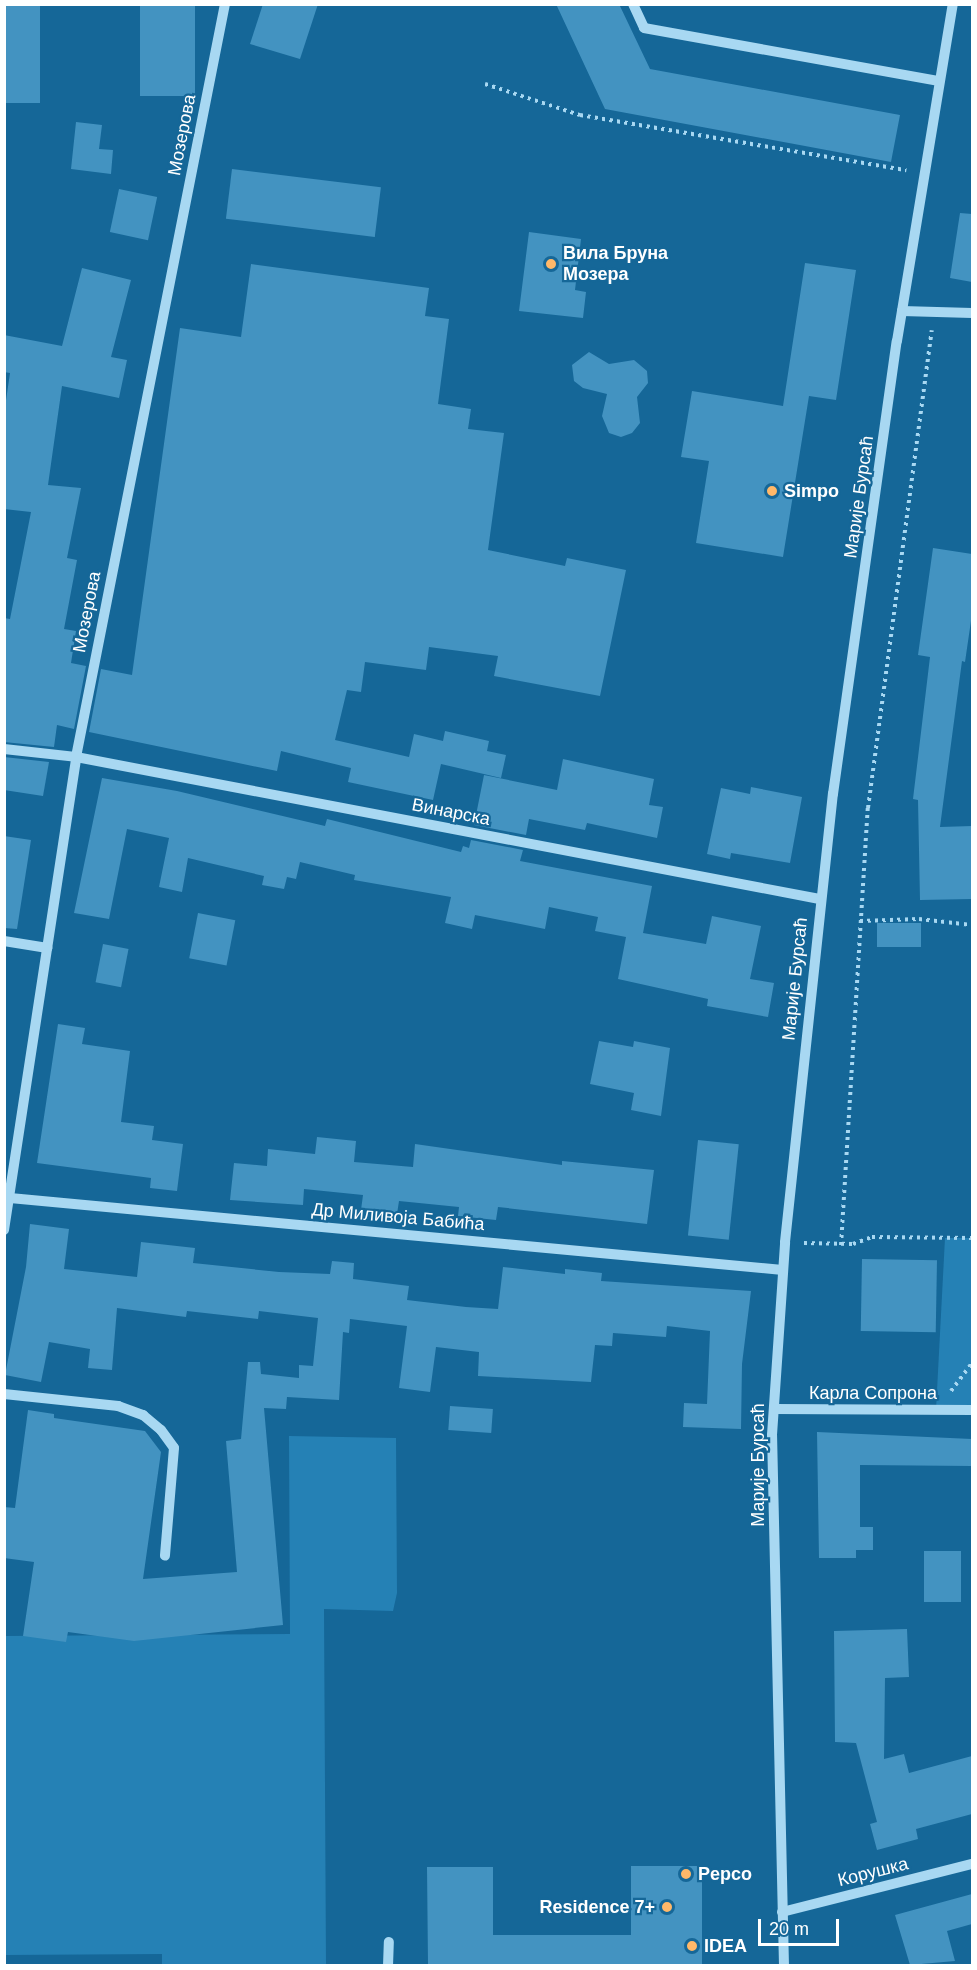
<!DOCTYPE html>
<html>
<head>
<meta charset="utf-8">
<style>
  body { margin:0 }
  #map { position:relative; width:977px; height:1970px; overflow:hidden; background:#156798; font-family:Helvetica,sans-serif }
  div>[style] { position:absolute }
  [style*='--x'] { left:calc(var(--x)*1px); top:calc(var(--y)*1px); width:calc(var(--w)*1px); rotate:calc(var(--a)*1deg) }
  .green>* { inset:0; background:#2581b5 }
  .building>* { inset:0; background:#4393c1; transform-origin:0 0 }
  .path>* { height:4px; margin-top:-2px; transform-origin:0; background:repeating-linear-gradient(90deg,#a8d8f2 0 3px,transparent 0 7.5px) }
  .minor>* { height:10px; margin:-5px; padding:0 5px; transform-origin:5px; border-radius:5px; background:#a8d8f2 }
  .dots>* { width:16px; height:16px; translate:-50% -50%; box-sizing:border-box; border:3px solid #156798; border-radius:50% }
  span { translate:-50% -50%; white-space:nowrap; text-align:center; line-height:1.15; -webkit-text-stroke:4.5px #156798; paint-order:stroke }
  .street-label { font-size:18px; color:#fff }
  .poi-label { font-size:18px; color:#fff; font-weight:700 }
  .left { translate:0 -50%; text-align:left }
  .right { translate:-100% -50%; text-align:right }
  .frame { position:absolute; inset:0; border:6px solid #fff; pointer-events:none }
  .scale { position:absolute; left:758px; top:1919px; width:81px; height:27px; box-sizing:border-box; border:3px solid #fff; border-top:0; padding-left:8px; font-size:18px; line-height:21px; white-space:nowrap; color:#fff; -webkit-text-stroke:4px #156798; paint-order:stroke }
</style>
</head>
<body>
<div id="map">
  <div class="green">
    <div style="clip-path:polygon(945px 1238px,972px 1238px,972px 1410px,936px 1410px)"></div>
    <div style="clip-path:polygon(289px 1436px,396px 1438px,397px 1593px,393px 1611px,324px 1609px,326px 1965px,162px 1965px,162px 1954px,5px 1955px,4px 1636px,290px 1634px)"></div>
  </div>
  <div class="building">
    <div style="left:4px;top:4px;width:36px;height:99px"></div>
    <div style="left:140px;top:4px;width:55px;height:92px"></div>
    <div style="clip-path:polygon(263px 4px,318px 4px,300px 59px,250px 44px)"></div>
    <div style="clip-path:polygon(556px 4px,619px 4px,650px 69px,900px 115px,891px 162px,605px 109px)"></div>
    <div style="clip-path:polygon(76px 122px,102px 125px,99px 149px,113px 150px,111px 174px,71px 169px)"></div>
    <div style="left:232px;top:169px;width:150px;height:50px;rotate:7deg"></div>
    <div style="left:119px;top:189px;width:39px;height:44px;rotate:12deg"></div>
    <div style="clip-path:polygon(960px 213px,972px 214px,972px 282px,950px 278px)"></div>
    <div style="clip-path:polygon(529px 232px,581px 239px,575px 290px,586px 292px,583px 318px,519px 311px)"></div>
    <div style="clip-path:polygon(805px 263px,856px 270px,836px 400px,809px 396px,783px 557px,696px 543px,709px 461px,681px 457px,692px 391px,783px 406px)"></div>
    <div style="clip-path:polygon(251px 264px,429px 288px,425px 316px,449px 319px,438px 404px,471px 409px,468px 429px,504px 433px,488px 550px,565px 566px,567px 558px,626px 570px,600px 696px,494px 676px,498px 656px,429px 647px,426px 670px,365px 662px,361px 692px,347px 690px,335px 740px,409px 757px,414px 734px,443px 741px,445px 731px,489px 741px,487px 751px,506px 755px,501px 778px,441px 764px,433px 800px,348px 782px,351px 768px,281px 751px,277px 771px,89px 732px,101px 669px,132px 675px,180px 328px,241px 337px)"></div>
    <div style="clip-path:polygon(82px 268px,131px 280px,111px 357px,127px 360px,119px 398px,62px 386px,48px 485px,81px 488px,67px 558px,77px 560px,64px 629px,76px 631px,71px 663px,86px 666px,74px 729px,57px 725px,54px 747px,4px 742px,4px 618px,10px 619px,31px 512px,4px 509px,4px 414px,10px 373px,4px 372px,4px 335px,62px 346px)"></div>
    <div style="clip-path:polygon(589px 352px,609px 364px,634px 360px,647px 371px,648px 383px,637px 397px,640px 423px,632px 433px,621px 437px,609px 433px,602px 416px,607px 394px,583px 388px,574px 381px,572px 365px)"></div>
    <div style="clip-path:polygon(933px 548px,972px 554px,972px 614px,965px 662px,962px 661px,940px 827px,972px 826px,972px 899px,920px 900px,918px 800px,913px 799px,930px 657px,918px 655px)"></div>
    <div style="clip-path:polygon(4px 757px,49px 762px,43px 796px,4px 790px)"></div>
    <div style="clip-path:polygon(563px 759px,654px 779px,649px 805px,663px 807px,657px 838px,587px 823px,585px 830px,529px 819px,526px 835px,474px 825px,484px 775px,557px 790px)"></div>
    <div style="clip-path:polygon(102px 778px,177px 791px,325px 826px,327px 819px,461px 852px,463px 846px,469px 848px,471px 840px,523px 850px,520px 861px,652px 886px,643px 933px,706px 944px,712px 916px,761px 926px,750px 979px,774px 983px,768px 1017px,707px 1006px,708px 999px,618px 979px,626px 937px,595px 931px,598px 917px,549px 907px,545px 929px,475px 915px,472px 929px,445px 923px,451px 897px,354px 880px,355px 875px,300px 862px,296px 879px,287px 877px,284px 889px,262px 885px,264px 876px,188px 858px,182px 892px,159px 887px,169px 838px,127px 829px,109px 919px,74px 913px)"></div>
    <div style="clip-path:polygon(751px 787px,802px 797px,790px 863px,731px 853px,730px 859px,707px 854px,721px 788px,750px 794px)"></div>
    <div style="clip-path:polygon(4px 836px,31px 840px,17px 929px,4px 928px)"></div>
    <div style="left:198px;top:913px;width:38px;height:46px;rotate:11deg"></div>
    <div style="left:921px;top:923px;width:24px;height:44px;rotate:90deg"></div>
    <div style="left:103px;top:944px;width:26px;height:39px;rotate:11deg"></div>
    <div style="clip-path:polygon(58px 1024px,85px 1028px,82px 1044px,130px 1051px,121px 1122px,154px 1126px,152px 1140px,183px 1144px,177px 1191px,150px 1188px,151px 1178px,37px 1163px)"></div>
    <div style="clip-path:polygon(599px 1041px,633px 1047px,634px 1041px,670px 1048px,661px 1116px,631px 1110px,634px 1093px,590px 1084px)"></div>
    <div style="clip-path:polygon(317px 1137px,356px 1141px,354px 1162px,413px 1167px,415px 1144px,562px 1165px,562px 1161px,654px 1170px,647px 1224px,498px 1207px,496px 1220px,458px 1216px,459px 1207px,399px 1201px,397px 1214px,361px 1210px,363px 1195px,304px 1189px,303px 1205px,230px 1200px,234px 1163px,267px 1166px,268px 1149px,315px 1154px)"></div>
    <div style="left:698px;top:1140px;width:41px;height:96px;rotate:6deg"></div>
    <div style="clip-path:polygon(30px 1224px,69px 1229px,64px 1269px,137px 1277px,141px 1242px,195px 1248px,193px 1263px,279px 1272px,330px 1274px,332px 1261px,354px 1263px,353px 1279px,409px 1286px,407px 1300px,466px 1307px,498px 1309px,503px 1267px,565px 1274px,565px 1269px,602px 1273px,601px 1281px,751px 1291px,742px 1364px,741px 1429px,683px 1427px,684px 1403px,707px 1404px,710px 1331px,667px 1326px,666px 1337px,613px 1333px,612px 1346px,595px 1345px,591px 1382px,478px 1376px,479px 1352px,436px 1347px,430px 1392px,399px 1388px,407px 1326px,350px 1319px,349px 1333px,343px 1332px,339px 1400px,287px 1397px,286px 1409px,264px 1408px,283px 1625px,134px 1641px,68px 1632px,66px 1642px,23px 1636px,34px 1562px,4px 1558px,4px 1507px,15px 1508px,28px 1410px,54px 1414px,54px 1418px,145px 1431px,161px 1452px,143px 1579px,237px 1572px,226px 1441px,241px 1439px,248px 1362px,260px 1362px,261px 1374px,299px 1378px,299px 1365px,313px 1366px,318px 1318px,259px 1311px,258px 1319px,187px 1311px,186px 1317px,117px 1308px,112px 1370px,88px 1368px,90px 1349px,49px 1342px,41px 1382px,5px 1375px,26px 1267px)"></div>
    <div style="left:862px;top:1259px;width:75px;height:72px;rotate:1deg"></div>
    <div style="left:450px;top:1406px;width:43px;height:24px;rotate:4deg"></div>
    <div style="clip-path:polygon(817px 1432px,972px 1439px,972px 1466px,860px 1465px,860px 1527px,873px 1527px,873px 1550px,856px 1550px,856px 1558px,819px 1558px)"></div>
    <div style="left:924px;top:1551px;width:37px;height:51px"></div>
    <div style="clip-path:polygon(907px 1629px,909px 1677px,885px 1678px,884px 1759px,904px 1754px,909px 1773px,972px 1756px,972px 1814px,916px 1829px,918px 1839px,877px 1850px,870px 1824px,877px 1822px,856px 1743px,835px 1742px,834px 1631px)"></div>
    <div style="clip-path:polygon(631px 1866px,702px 1866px,702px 1965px,428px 1965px,427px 1867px,493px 1867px,493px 1935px,631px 1935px)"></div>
    <div style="clip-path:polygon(972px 1894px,972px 1924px,947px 1931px,955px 1961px,910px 1965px,895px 1915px)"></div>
  </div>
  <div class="path">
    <div style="--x:485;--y:84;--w:100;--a:18.1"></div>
    <div style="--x:580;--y:115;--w:331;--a:9.6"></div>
    <div style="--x:860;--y:921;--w:59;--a:-1.9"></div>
    <div style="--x:919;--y:919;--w:53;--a:6.5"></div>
    <div style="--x:804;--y:1243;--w:49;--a:1.2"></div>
    <div style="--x:853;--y:1244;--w:20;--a:-20"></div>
    <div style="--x:872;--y:1237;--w:100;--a:0.6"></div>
    <div style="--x:841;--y:1245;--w:438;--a:-86.5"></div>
    <div style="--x:868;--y:808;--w:482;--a:-82.4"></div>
    <div style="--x:951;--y:1391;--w:35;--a:-53"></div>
  </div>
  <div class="minor">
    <div style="--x:633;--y:4;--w:26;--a:65"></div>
    <div style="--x:644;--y:28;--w:300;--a:10.2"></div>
    <div style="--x:902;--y:311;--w:70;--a:1.6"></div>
    <div style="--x:4;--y:749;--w:72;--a:6.3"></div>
    <div style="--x:76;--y:757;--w:757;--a:10.81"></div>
    <div style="--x:4;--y:941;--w:44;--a:9.2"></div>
    <div style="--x:10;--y:1198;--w:776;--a:5.32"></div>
    <div style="--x:4;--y:1230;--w:478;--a:-81.3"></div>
    <div style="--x:76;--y:757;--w:768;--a:-78.81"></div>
    <div style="--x:4;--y:1394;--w:115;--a:6"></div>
    <div style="--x:118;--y:1406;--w:27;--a:20"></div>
    <div style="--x:143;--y:1415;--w:23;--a:40"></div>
    <div style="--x:161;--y:1430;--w:22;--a:54"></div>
    <div style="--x:174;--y:1448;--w:108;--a:94.8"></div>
    <div style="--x:774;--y:1409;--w:198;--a:0.3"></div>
    <div style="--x:782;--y:1912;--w:196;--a:-14.2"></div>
    <div style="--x:388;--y:1966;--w:24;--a:-88"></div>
    <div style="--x:784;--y:1966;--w:531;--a:-91.29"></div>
    <div style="--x:772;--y:1435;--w:193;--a:-86.1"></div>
    <div style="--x:785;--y:1242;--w:451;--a:-83.9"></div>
    <div style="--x:833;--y:794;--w:457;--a:-82"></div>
    <div style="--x:897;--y:341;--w:342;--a:-80.6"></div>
  </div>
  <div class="dots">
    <div style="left:551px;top:264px;background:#ffb869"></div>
    <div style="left:772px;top:491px;background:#ffb869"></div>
    <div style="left:686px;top:1874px;background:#ffb869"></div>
    <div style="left:667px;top:1907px;background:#ffb869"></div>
    <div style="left:692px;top:1946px;background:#ffb869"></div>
  </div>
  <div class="street-label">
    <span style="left:182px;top:135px;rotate:-79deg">Мозерова</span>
    <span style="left:859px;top:497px;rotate:-82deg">Марије Бурсаћ</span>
    <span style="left:87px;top:612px;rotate:-79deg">Мозерова</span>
    <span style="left:451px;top:812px;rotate:11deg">Винарска</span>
    <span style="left:795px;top:979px;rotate:-84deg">Марије Бурсаћ</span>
    <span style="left:398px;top:1217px;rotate:5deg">Др Миливоја Бабића</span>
    <span style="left:873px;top:1393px">Карла Сопрона</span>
    <span style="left:758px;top:1465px;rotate:-90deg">Марије Бурсаћ</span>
    <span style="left:873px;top:1872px;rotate:-14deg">Корушка</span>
  </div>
  <div class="poi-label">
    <span class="left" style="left:563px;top:264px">Вила Бруна<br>Мозера</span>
    <span class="left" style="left:784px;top:491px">Simpo</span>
    <span class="left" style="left:698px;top:1874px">Pepco</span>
    <span class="right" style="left:655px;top:1907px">Residence 7+</span>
    <span class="left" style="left:704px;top:1946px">IDEA</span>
  </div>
  <div class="frame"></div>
  <div class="scale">20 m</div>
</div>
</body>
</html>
